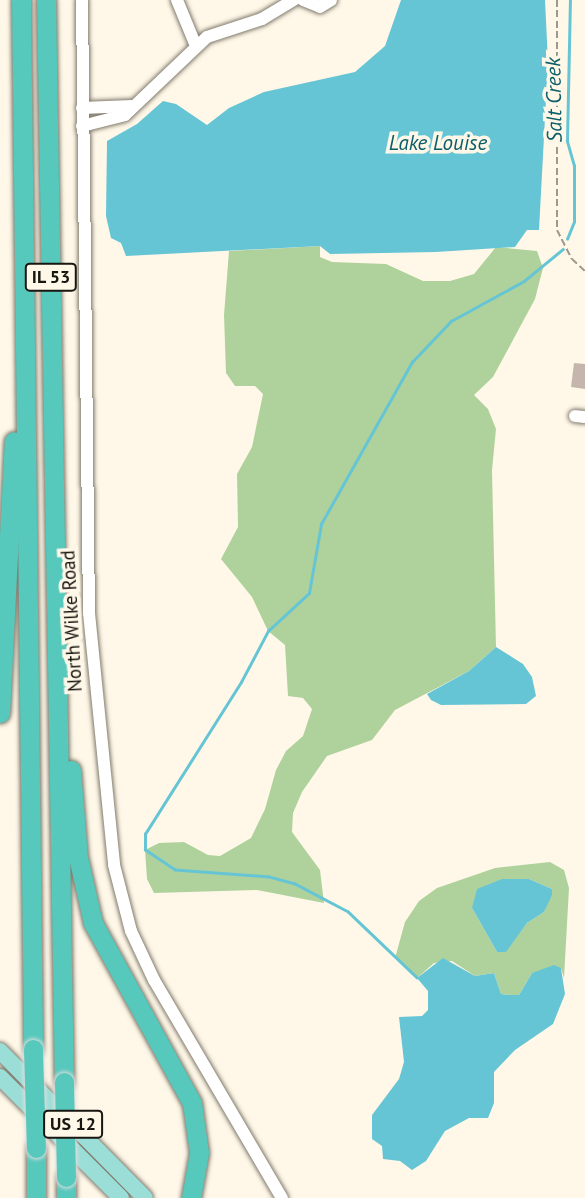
<!DOCTYPE html>
<html>
<head>
<meta charset="utf-8">
<style>
  body { margin:0 }
  #map { position:relative; width:585px; height:1198px; overflow:hidden; background:#fff8e8; font-family:"PT Sans",sans-serif }
  div>[style] { position:absolute }
  [style*='--x'] { left:calc(var(--x)*1px); top:calc(var(--y)*1px); width:calc(var(--w)*1px); rotate:calc(var(--a)*1deg) }
  .green>* { inset:0; background:#afd29c }
  .water>* { inset:0; background:#66c5d5 }
  .stream>* { height:2.5px; margin:-1.25px; padding:0 1.25px; transform-origin:1.25px; border-radius:1.25px; background:#66c5d5 }
  .building>* { inset:0; background:#c5b6ad }
  .path>* { height:2px; margin-top:-1px; transform-origin:0; background:repeating-linear-gradient(90deg,#9d998d 0 7px,transparent 0 10.5px) }
  .roads { filter:drop-shadow(0 0 2px #817b6e) drop-shadow(0 0 2px #817b6e) }
  .minor>* { height:12px; margin:-6px; padding:0 6px; transform-origin:6px; border-radius:6px; background:#fff }
  .major>* { height:16px; margin:-8px; padding:0 8px; transform-origin:8px; border-radius:8px; background:#9aded7 }
  .highway>* { height:19px; margin:-9.5px; padding:0 9.5px; transform-origin:9.5px; border-radius:9.5px; background:#56c8bc }
  .bridges { filter:drop-shadow(0 0 2px #dfdede) drop-shadow(0 0 2px #dfdede) }
  .highway-bridge>* { height:19px; margin:-9.5px; padding:0 9.5px; transform-origin:9.5px; border-radius:9.5px; background:#56c8bc }
  span { translate:-50% -50%; white-space:nowrap; text-align:center; line-height:1.15; -webkit-text-stroke:7px #fff8e8; paint-order:stroke }
  .shield-label span { padding:2px 5px; background:#fff8e8; border:2px solid; border-radius:5px; -webkit-text-stroke-width:0 }
  .shield-label { font-size:18px; color:#181611; font-weight:700 }
  .street-label { font-size:19px; color:#181611 }
  .water-label { font-size:21px; color:#0b5e6a; font-style:italic }
</style>
</head>
<body>
<div id="map">
  <div class="green">
    <div style="clip-path:polygon(320px 246px,320px 257px,332px 262px,386px 264px,423px 281px,450px 281px,474px 274px,496px 247px,537px 251px,543px 268px,535px 299px,493px 377px,474px 395px,488px 409px,496px 429px,492px 470px,496px 647px,469px 671px,395px 710px,372px 740px,327px 756px,302px 792px,293px 813px,292px 832px,320px 870px,324px 903px,257px 890px,154px 893px,147px 879px,145px 850px,159px 843px,184px 842px,208px 855px,220px 856px,251px 838px,265px 809px,276px 770px,286px 751px,303px 736px,312px 709px,303px 698px,288px 696px,285px 645px,268px 631px,252px 597px,221px 559px,238px 527px,237px 474px,252px 447px,263px 394px,255px 386px,235px 386px,226px 373px,224px 315px,229px 251px)"></div>
    <div style="clip-path:polygon(evenodd,550px 862px,564px 870px,569px 888px,564px 978px,561px 968px,532px 973px,519px 995px,509px 995px,501px 994px,494px 973px,475px 976px,452px 961px,434px 963px,417px 978px,395px 958px,405px 922px,419px 901px,437px 888px,495px 868px,550px 862px,529px 879px,552px 889px,544px 912px,527px 923px,505px 952px,497px 952px,472px 908px,529px 879px)"></div>
  </div>
  <div class="water">
    <div style="clip-path:polygon(401px 0,545px 0,548px 62px,539px 230px,527px 230px,515px 247px,436px 252px,330px 254px,320px 246px,126px 256px,121px 243px,111px 238px,106px 216px,107px 141px,137px 124px,163px 101px,176px 104px,207px 125px,229px 108px,264px 92px,355px 72px,385px 46px)"></div>
    <div style="clip-path:polygon(496px 647px,523px 664px,532px 677px,536px 696px,526px 704px,441px 705px,431px 700px,427px 694px,469px 671px)"></div>
    <div style="clip-path:polygon(502px 879px,529px 879px,552px 889px,552px 895px,544px 912px,527px 923px,506px 952px,497px 952px,472px 908px,477px 889px)"></div>
    <div style="clip-path:polygon(443px 958px,475px 976px,494px 973px,501px 994px,509px 995px,519px 995px,532px 973px,554px 965px,561px 968px,565px 994px,553px 1024px,515px 1050px,494px 1072px,494px 1103px,488px 1118px,469px 1118px,445px 1131px,426px 1161px,412px 1170px,400px 1161px,383px 1159px,382px 1146px,372px 1139px,372px 1115px,399px 1079px,404px 1062px,399px 1017px,422px 1016px,428px 1010px,428px 991px,417px 978px)"></div>
  </div>
  <div class="stream">
    <div style="--x:567;--y:239;--w:18;--a:-68"></div>
    <div style="--x:574;--y:222;--w:56;--a:-90"></div>
    <div style="--x:574;--y:166;--w:26;--a:-106"></div>
    <div style="--x:567;--y:141;--w:141;--a:-88.8"></div>
    <div style="--x:417;--y:978;--w:95;--a:-136.3"></div>
    <div style="--x:348;--y:912;--w:60;--a:-152.2"></div>
    <div style="--x:295;--y:884;--w:27;--a:-165"></div>
    <div style="--x:269;--y:877;--w:94;--a:-175.7"></div>
    <div style="--x:175;--y:870;--w:36;--a:-146"></div>
    <div style="--x:145;--y:850;--w:16;--a:-90"></div>
    <div style="--x:145;--y:834;--w:180;--a:-57.7"></div>
    <div style="--x:241;--y:682;--w:58;--a:-62.1"></div>
    <div style="--x:268;--y:631;--w:56;--a:-42.8"></div>
    <div style="--x:309;--y:593;--w:70;--a:-80.1"></div>
    <div style="--x:321;--y:524;--w:186;--a:-60.7"></div>
    <div style="--x:412;--y:362;--w:57;--a:-46.4"></div>
    <div style="--x:451;--y:321;--w:83;--a:-28.7"></div>
    <div style="--x:524;--y:281;--w:50;--a:-39.4"></div>
  </div>
  <div class="building">
    <div style="clip-path:polygon(574px 363px,585px 364px,585px 389px,571px 387px)"></div>
  </div>
  <div class="path">
    <div style="--x:557;--y:0;--w:230;--a:90"></div>
    <div style="--x:557;--y:230;--w:33;--a:63"></div>
    <div style="--x:572;--y:259;--w:18;--a:43"></div>
  </div>
  <div class="roads">
    <div class="minor">
      <div style="--x:82;--y:0;--w:613;--a:89.35"></div>
      <div style="--x:89;--y:613;--w:253;--a:84.3"></div>
      <div style="--x:114;--y:865;--w:68;--a:75.6"></div>
      <div style="--x:131;--y:931;--w:54;--a:64.9"></div>
      <div style="--x:154;--y:980;--w:253;--a:59.6"></div>
      <div style="--x:177;--y:0;--w:50;--a:67.6"></div>
      <div style="--x:303;--y:0;--w:18;--a:22"></div>
      <div style="--x:320;--y:7;--w:13;--a:-32"></div>
      <div style="--x:82;--y:108;--w:50;--a:-2.3"></div>
      <div style="--x:82;--y:126;--w:44;--a:-14.3"></div>
      <div style="--x:125;--y:115;--w:113;--a:-43.6"></div>
      <div style="--x:207;--y:37;--w:58;--a:-18.1"></div>
      <div style="--x:262;--y:19;--w:37;--a:-31"></div>
      <div style="--x:575;--y:416;--w:10;--a:6"></div>
    </div>
    <div class="major">
      <div style="--x:0;--y:1051;--w:206;--a:45.4"></div>
      <div style="--x:0;--y:1077;--w:171;--a:45"></div>
    </div>
    <div class="highway">
      <div style="--x:21;--y:0;--w:1049;--a:89.34"></div>
      <div style="--x:46;--y:0;--w:1082;--a:89.05"></div>
      <div style="--x:0;--y:713;--w:272;--a:-87.1"></div>
      <div style="--x:71;--y:770;--w:87;--a:85.4"></div>
      <div style="--x:78;--y:857;--w:68;--a:77.2"></div>
      <div style="--x:93;--y:923;--w:205;--a:61.2"></div>
      <div style="--x:192;--y:1103;--w:50;--a:82"></div>
      <div style="--x:199;--y:1153;--w:46;--a:100.1"></div>
      <div style="--x:36;--y:1148;--w:50;--a:90"></div>
      <div style="--x:66;--y:1177;--w:21;--a:90"></div>
    </div>
  </div>
  <div class="bridges">
    <div class="highway-bridge">
      <div style="--x:33;--y:1049;--w:99;--a:88.3"></div>
      <div style="--x:64;--y:1082;--w:95;--a:88.8"></div>
    </div>
  </div>
  <div class="shield-label">
    <span style="left:51px;top:277px">IL 53</span>
    <span style="left:73px;top:1124px">US 12</span>
  </div>
  <div class="street-label">
    <span style="left:72px;top:621px;rotate:-93deg">North Wilke Road</span>
  </div>
  <div class="water-label">
    <span style="left:554px;top:100px;rotate:-91deg">Salt Creek</span>
    <span style="left:438px;top:143px">Lake Louise</span>
  </div>
</div>
</body>
</html>
